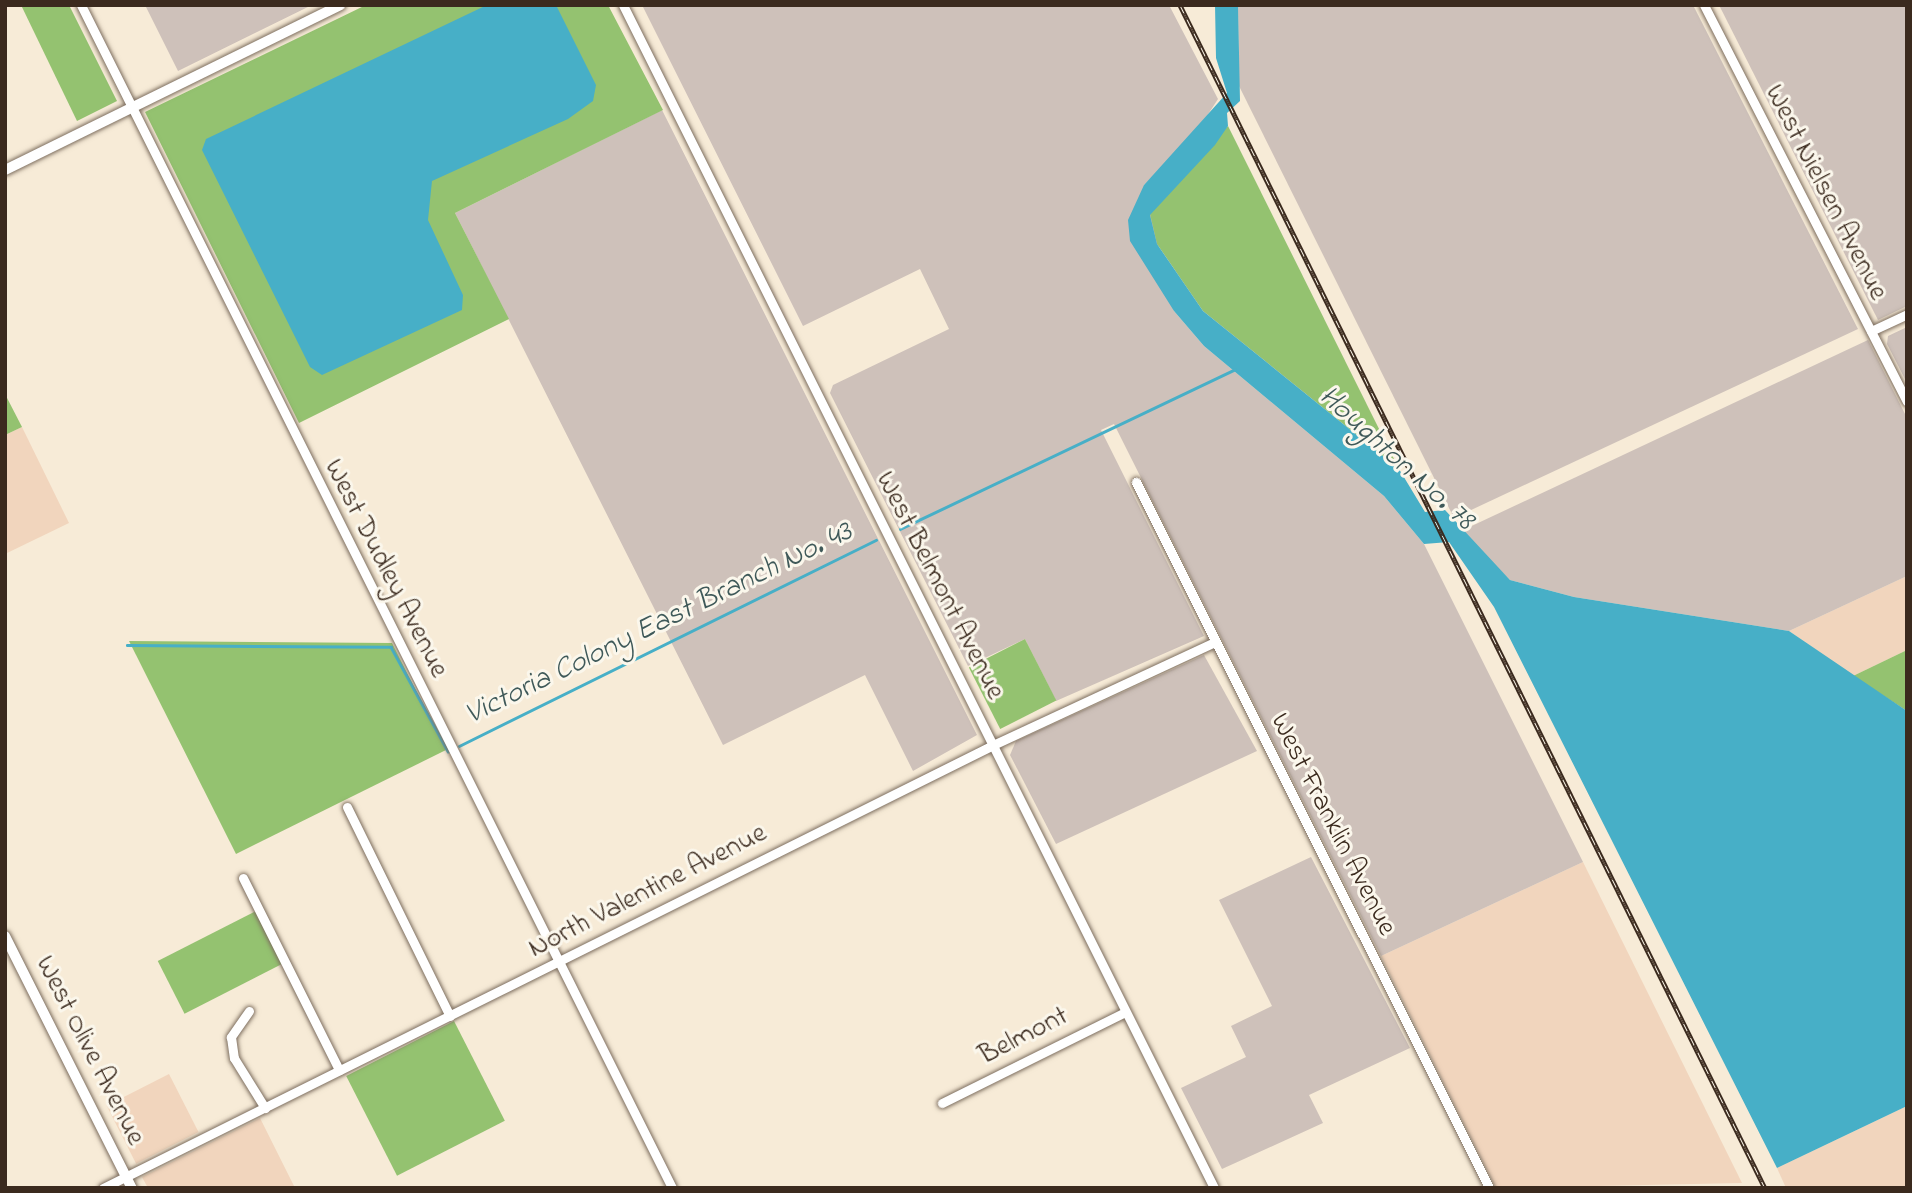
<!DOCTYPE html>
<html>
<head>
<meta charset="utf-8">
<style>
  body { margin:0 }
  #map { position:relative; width:1912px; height:1193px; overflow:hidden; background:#f7ebd7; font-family:"Indie Flower",sans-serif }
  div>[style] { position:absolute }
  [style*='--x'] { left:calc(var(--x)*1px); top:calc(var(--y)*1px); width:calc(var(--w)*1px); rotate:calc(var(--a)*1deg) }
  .built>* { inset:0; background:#f1d5bd; transform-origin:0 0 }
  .industrial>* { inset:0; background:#cec1ba }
  .green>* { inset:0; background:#94c270; transform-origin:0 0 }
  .water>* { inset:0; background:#47afc7 }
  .stream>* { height:2.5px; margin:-1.25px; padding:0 1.25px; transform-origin:1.25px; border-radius:1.25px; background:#47afc7 }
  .roads { filter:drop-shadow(0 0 2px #7d6e5f) drop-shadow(0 0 2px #7d6e5f) }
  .minor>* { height:9px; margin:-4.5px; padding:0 4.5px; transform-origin:4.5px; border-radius:4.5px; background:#fff }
  .major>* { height:10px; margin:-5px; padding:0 5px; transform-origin:5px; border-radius:5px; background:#fff }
  .rail>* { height:5px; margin-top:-2.5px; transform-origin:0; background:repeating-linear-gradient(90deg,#fbf7ec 0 8px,#3b2a1e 0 16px); box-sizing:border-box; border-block:2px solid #3b2a1e }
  span { translate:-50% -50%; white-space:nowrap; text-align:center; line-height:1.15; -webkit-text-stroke:6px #fbf7ec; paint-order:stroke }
  .street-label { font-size:28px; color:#3b2a1e }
  .water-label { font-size:30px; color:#3f5959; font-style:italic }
  .frame { position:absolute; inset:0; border:7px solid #3b2a1e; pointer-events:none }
</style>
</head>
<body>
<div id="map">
  <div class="built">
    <div style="clip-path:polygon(22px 427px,69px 523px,5px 554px,5px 435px)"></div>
    <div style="clip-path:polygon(1907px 576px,1907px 650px,1853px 676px,1789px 631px)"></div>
    <div style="clip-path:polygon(1583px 862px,1742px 1183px,1496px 1188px,1381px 956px)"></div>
    <div style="left:169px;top:1074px;width:65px;height:70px;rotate:63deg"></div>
    <div style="clip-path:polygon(1907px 1106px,1907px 1188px,1786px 1188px,1777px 1168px)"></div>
    <div style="clip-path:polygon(260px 1118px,295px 1188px,148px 1188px,142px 1177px)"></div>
  </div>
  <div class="industrial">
    <div style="clip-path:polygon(145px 5px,312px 5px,178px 71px)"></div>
    <div style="clip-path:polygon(642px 5px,1169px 5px,1218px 99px,1192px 139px,1144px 185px,1174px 311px,1204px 346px,1384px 496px,1424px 544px,1583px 862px,1381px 956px,1114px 424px,1101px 430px,1204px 636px,1056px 701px,1025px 639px,968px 666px,830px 393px,833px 385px,949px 329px,920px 269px,803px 326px)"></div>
    <div style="clip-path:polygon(1238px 5px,1693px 5px,1858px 329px,1454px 518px,1239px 86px)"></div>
    <div style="clip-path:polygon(1719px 5px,1907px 5px,1907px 306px,1878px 320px)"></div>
    <div style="clip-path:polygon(662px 110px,977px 735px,913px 771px,865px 675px,723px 745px,455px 213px)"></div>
    <div style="clip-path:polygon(1907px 327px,1907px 383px,1887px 344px,1888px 336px)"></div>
    <div style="clip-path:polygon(1868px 340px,1907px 418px,1907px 576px,1789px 631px,1574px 597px,1510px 580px,1461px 531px)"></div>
    <div style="clip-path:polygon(1204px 655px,1257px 751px,1056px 844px,1010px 755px,1016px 741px)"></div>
    <div style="clip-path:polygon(1311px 857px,1410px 1048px,1309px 1095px,1323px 1123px,1222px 1169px,1181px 1088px,1246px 1057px,1231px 1026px,1272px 1006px,1219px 900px)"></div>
  </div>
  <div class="green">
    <div style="clip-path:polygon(69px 5px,117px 101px,77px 121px,21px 5px)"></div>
    <div style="clip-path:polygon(366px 5px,608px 5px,663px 110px,455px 213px,509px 319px,299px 423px,145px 112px)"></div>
    <div style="clip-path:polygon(1228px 126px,1399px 469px,1203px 311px,1157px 244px,1150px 214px,1158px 202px)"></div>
    <div style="clip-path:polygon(5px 394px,22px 427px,5px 435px)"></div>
    <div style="left:1025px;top:639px;width:69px;height:63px;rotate:63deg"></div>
    <div style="clip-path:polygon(129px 641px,392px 643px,446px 750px,236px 854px)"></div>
    <div style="clip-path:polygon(1907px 650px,1907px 711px,1853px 676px)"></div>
    <div style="left:262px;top:908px;width:59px;height:117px;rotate:63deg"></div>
    <div style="left:454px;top:1021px;width:112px;height:121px;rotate:63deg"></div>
  </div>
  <div class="water">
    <div style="clip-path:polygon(487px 5px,556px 5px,596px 85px,593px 101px,568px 119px,432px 181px,428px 220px,463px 295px,462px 310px,322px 375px,310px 367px,202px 150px,206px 139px)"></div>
    <div style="clip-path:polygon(1215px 5px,1238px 5px,1240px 101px,1227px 113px,1228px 126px,1215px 145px,1150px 215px,1157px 244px,1203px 311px,1399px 469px,1425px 512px,1445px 510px,1510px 580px,1574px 597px,1789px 631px,1907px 711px,1907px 1106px,1777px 1168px,1494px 607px,1449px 542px,1424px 544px,1384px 496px,1204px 346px,1174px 311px,1130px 241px,1128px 220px,1144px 185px,1227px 93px,1216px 58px)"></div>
  </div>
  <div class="stream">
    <div style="--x:900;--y:529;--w:371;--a:-25.5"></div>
    <div style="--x:127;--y:645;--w:264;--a:0.4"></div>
    <div style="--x:391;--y:647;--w:119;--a:61.3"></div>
    <div style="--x:459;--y:746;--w:465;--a:-26.3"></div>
  </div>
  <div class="roads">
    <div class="minor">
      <div style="--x:81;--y:5;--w:1322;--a:63.45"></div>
      <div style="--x:623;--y:5;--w:1322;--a:63.45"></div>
      <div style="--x:1704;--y:5;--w:445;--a:62.9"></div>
      <div style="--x:1871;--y:331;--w:40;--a:-25"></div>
      <div style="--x:1136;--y:482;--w:789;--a:63.43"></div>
      <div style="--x:347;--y:807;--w:233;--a:63.8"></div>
      <div style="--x:243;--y:878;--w:215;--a:63.4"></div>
      <div style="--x:249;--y:1011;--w:32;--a:125"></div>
      <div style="--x:231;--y:1037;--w:21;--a:82"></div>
      <div style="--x:234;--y:1058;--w:59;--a:58.2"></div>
      <div style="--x:942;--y:1103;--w:204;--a:-26.4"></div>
      <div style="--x:103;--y:1188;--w:994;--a:-26.46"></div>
      <div style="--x:993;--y:745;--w:245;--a:-24.9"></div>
    </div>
    <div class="major">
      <div style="--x:5;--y:170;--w:374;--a:-26.2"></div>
      <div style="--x:5;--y:936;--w:282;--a:63.3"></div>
    </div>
  </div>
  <div class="rail">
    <div style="--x:1180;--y:5;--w:1320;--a:63.69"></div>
  </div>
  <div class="street-label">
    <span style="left:1825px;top:193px;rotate:63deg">West Nielsen Avenue</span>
    <span style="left:385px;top:569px;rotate:63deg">West Dudley Avenue</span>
    <span style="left:939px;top:586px;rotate:63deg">West Belmont Avenue</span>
    <span style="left:1332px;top:825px;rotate:63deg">West Franklin Avenue</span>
    <span style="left:648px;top:892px;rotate:-27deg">North Valentine Avenue</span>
    <span style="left:1024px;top:1037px;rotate:-27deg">Belmont</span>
    <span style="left:89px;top:1051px;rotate:63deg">West Olive Avenue</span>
  </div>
  <div class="water-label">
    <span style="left:1396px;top:459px;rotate:42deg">Houghton No. 78</span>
    <span style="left:659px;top:624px;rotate:-26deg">Victoria Colony East Branch No. 43</span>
  </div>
  <div class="frame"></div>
</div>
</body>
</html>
